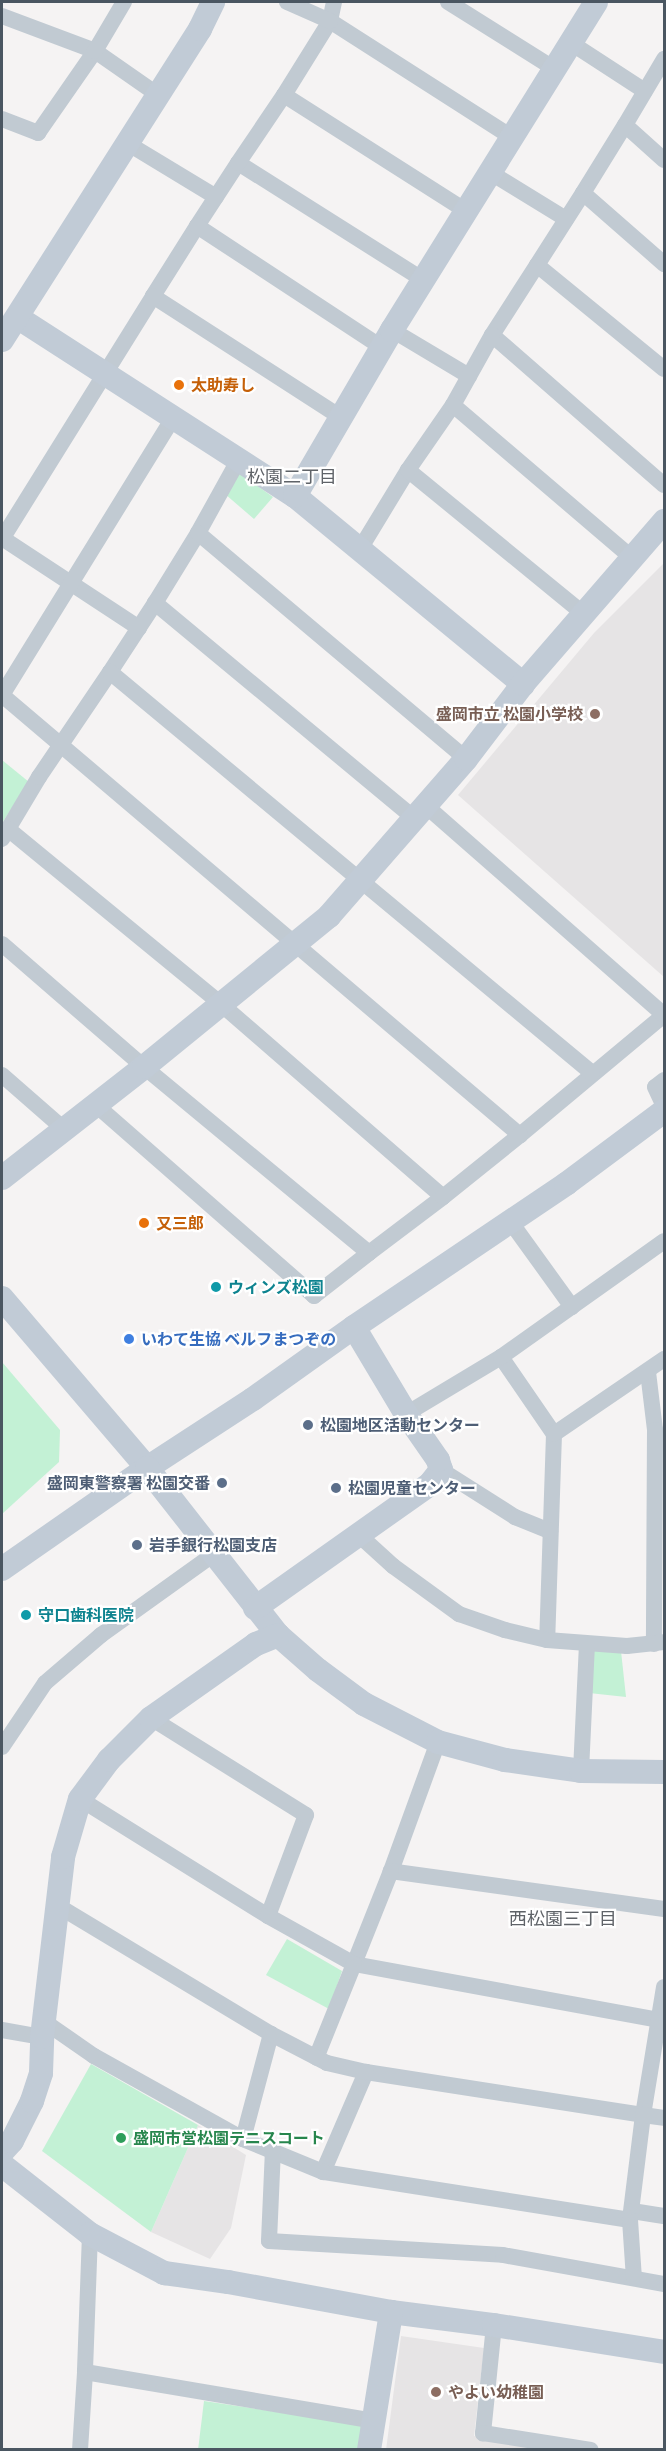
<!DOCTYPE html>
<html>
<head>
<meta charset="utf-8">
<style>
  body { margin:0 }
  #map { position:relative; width:666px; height:2451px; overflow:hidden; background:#f5f3f3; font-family:"PT Sans Narrow","Noto Sans JP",sans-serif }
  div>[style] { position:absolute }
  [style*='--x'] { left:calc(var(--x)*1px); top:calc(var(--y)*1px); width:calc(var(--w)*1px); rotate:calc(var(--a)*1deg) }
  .education>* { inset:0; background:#e6e4e5 }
  .green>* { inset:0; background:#c3f1d5 }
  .street>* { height:16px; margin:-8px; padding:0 8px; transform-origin:8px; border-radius:8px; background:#c1cad2 }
  .secondary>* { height:24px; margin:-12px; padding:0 12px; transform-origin:12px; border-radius:12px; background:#c1cbd6 }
  .dots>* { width:16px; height:16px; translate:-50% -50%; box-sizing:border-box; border:3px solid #fff; border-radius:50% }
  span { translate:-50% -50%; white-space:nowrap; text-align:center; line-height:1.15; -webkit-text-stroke:4.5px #fff; paint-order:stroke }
  .food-label { font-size:16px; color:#c56008; font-weight:700 }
  .left { translate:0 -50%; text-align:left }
  .education-label { font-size:16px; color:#785e54; font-weight:700 }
  .right { translate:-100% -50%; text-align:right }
  .culture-label { font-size:16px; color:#0d838f; font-weight:700 }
  .shop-label { font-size:16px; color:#366cbe; font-weight:700 }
  .service-label { font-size:16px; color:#4e5e75; font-weight:700 }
  .leisure-label { font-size:16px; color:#27864d; font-weight:700 }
  .neighbourhood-label { font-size:18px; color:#5f6368 }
  .frame { position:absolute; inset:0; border:3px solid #4a5661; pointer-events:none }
</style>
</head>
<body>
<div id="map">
  <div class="education">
    <div style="clip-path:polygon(664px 563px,664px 977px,458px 795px,594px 633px)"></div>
    <div style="clip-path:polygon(198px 2125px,246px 2155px,231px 2228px,210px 2259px,151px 2232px)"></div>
    <div style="clip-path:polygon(401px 2336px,484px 2348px,474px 2436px,546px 2449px,386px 2450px)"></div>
  </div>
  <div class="green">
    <div style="clip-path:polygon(239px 473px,273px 497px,254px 519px,225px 494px)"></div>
    <div style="clip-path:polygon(2px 760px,29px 782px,2px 823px)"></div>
    <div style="clip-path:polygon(2px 1362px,60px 1430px,59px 1462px,2px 1514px)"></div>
    <div style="clip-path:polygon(591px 1650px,621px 1651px,626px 1697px,589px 1693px)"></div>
    <div style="clip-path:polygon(287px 1939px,342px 1971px,329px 2009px,266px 1975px)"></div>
    <div style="clip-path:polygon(91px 2064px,198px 2125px,151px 2232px,42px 2151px)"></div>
    <div style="clip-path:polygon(204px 2401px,363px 2425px,360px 2449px,198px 2450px)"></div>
  </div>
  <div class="street">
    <div style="--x:334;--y:2;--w:19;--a:102"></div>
    <div style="--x:330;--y:21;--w:217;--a:32.6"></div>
    <div style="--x:448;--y:2;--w:126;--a:32.1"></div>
    <div style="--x:2;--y:16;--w:99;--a:20.6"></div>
    <div style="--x:95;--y:51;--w:77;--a:34.9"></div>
    <div style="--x:571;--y:43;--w:88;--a:33"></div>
    <div style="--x:284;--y:95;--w:87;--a:-58.1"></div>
    <div style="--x:330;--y:21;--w:47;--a:-156.2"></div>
    <div style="--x:2;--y:119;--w:39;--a:21"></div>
    <div style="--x:38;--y:133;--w:100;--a:-55.2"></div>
    <div style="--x:95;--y:51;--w:57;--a:-59.4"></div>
    <div style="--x:625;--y:125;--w:77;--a:-59.4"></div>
    <div style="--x:127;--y:143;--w:104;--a:31.2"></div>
    <div style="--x:664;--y:160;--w:52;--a:-138.1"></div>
    <div style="--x:625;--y:125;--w:80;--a:121.7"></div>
    <div style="--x:583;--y:193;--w:108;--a:41.2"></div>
    <div style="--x:491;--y:173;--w:88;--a:31.5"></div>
    <div style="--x:197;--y:226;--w:75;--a:-56.9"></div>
    <div style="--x:537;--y:265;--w:85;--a:-57.4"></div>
    <div style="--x:425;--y:281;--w:221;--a:-147.7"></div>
    <div style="--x:238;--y:163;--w:82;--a:-55.9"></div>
    <div style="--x:284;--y:95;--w:216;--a:32.5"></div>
    <div style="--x:392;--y:330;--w:90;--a:30.9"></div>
    <div style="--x:664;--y:369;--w:164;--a:-140.7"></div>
    <div style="--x:537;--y:265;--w:83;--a:122.7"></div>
    <div style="--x:492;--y:335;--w:228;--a:41.1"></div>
    <div style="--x:453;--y:405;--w:80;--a:-60.9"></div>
    <div style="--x:342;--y:418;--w:225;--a:-147.2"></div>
    <div style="--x:153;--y:296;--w:83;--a:-57.8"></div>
    <div style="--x:197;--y:226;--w:222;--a:33.3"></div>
    <div style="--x:198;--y:533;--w:85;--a:-61"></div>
    <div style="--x:2;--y:538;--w:164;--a:33.3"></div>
    <div style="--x:2;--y:539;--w:286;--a:-58.1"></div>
    <div style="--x:360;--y:549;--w:92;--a:-58.7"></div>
    <div style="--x:585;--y:615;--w:229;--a:-140.7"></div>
    <div style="--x:408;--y:470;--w:79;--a:-55.3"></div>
    <div style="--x:453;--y:405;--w:237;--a:40.5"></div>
    <div style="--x:110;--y:672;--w:82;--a:-56.9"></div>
    <div style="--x:2;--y:695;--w:680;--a:40.35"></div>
    <div style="--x:520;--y:1135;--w:187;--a:-39.8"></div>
    <div style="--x:664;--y:1015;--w:318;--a:-138.7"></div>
    <div style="--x:2;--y:695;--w:327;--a:-58.3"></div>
    <div style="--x:414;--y:818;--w:337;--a:-140.3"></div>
    <div style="--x:155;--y:603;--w:82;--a:-58.4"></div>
    <div style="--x:198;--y:533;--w:351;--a:40.1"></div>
    <div style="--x:8;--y:829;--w:61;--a:-59.2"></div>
    <div style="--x:39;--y:777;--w:127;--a:-55.9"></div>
    <div style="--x:110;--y:672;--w:627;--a:39.76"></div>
    <div style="--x:2;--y:839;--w:12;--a:-59"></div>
    <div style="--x:8;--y:829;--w:276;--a:39.4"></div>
    <div style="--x:221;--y:1004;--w:294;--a:41"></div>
    <div style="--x:443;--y:1197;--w:93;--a:142.9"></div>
    <div style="--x:369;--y:1253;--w:292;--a:-140.4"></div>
    <div style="--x:144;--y:1067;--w:188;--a:-139.1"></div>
    <div style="--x:2;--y:1075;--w:82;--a:41.1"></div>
    <div style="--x:664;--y:1080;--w:11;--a:142"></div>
    <div style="--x:655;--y:1087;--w:21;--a:65"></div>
    <div style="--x:96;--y:1105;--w:290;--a:41.2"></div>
    <div style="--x:314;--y:1296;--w:70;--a:-38"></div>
    <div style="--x:443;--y:1197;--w:99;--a:-38.8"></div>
    <div style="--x:510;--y:1221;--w:106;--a:54.2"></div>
    <div style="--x:501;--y:1357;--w:93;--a:55.5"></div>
    <div style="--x:554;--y:1434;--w:206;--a:91.9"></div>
    <div style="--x:648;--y:1372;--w:58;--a:83.1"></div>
    <div style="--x:655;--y:1430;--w:214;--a:90.3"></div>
    <div style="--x:406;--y:1414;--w:111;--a:-31"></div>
    <div style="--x:501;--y:1357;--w:200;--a:-35.4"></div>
    <div style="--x:554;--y:1434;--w:133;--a:-34.3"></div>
    <div style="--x:441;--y:1470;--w:88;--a:32.4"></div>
    <div style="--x:515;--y:1517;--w:38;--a:22"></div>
    <div style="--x:360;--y:1536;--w:45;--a:42.3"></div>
    <div style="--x:393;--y:1566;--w:82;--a:36"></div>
    <div style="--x:459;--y:1614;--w:49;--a:19.2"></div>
    <div style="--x:505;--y:1630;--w:43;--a:13.4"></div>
    <div style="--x:547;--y:1640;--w:80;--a:4.3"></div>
    <div style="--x:627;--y:1646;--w:37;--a:-6"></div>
    <div style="--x:2;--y:1747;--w:77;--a:-56.1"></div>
    <div style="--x:45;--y:1683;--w:74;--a:-40.6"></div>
    <div style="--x:101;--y:1635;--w:139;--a:-35.6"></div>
    <div style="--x:581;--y:1771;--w:127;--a:-87.3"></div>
    <div style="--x:80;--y:1799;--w:221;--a:31.9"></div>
    <div style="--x:268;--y:1916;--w:108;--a:-69.4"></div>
    <div style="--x:306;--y:1815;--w:183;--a:-148"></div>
    <div style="--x:391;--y:1871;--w:137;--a:-70"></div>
    <div style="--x:664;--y:1909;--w:276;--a:-172.1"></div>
    <div style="--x:391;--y:1871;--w:100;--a:111.7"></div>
    <div style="--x:354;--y:1964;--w:315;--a:10.4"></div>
    <div style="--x:268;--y:1916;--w:98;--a:29.2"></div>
    <div style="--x:354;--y:1964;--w:101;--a:112"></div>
    <div style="--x:664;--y:1987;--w:130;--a:99.3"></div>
    <div style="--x:643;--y:2115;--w:106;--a:97.1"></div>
    <div style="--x:630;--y:2220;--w:311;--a:-171.1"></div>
    <div style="--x:323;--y:2172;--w:109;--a:-66.7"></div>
    <div style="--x:366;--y:2072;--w:280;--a:8.8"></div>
    <div style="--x:643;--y:2115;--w:21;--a:8"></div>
    <div style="--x:45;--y:2022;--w:60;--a:34.8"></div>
    <div style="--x:94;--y:2056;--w:171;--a:29.1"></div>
    <div style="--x:243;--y:2139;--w:109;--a:-75.1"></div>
    <div style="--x:271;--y:2034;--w:251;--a:-149"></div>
    <div style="--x:2;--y:2030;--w:41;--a:9.9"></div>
    <div style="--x:271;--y:2034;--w:63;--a:27.4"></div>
    <div style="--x:327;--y:2063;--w:40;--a:13"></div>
    <div style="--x:243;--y:2139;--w:87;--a:22.4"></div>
    <div style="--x:273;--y:2149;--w:92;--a:92.5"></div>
    <div style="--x:269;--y:2241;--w:234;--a:3.4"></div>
    <div style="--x:503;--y:2255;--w:164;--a:10.2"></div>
    <div style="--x:632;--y:2211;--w:32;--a:9"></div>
    <div style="--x:630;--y:2220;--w:58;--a:86.1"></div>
    <div style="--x:90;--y:2234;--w:138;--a:92.1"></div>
    <div style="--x:85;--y:2372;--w:293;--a:9.6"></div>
    <div style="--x:494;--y:2325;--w:109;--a:95.8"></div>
    <div style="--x:483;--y:2433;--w:109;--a:8.9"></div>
    <div style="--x:80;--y:2450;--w:78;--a:-86.3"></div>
  </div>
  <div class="secondary">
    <div style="--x:17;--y:317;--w:331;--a:32.8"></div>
    <div style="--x:295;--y:496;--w:296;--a:39.5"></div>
    <div style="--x:2;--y:340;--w:369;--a:-57.5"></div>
    <div style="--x:200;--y:29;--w:30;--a:-64"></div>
    <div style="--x:295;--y:496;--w:192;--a:-59.7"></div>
    <div style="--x:392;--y:330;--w:386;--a:-58.1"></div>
    <div style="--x:2;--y:1178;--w:180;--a:-38"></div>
    <div style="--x:144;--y:1067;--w:239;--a:-39.2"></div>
    <div style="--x:329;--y:916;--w:208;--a:-48.9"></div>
    <div style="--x:466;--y:759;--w:94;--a:-52.8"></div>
    <div style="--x:523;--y:684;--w:216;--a:-49.1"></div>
    <div style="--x:2;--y:1298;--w:223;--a:49.5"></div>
    <div style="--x:147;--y:1468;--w:126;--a:-33.1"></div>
    <div style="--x:253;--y:1399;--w:124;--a:-35.5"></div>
    <div style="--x:354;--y:1327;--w:256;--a:-34"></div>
    <div style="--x:566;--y:1184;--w:122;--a:-36.7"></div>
    <div style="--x:2;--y:1569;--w:177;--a:-34.9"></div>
    <div style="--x:147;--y:1468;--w:212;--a:51.9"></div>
    <div style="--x:278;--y:1635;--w:53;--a:41.2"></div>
    <div style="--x:318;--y:1670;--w:57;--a:36.5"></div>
    <div style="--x:364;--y:1704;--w:83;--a:27.2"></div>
    <div style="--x:438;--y:1742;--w:69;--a:15"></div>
    <div style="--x:505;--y:1760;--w:77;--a:8.2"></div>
    <div style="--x:581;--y:1771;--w:83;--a:0.7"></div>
    <div style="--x:255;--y:1608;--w:214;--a:-35.3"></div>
    <div style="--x:430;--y:1484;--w:18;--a:-52"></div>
    <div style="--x:441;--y:1470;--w:10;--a:-107"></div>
    <div style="--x:438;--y:1460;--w:56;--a:-124.8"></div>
    <div style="--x:406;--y:1414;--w:101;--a:-120.9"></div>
    <div style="--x:2;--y:2152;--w:15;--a:-48"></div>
    <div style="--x:12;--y:2141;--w:45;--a:-63.4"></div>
    <div style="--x:32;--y:2101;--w:29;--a:-72"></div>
    <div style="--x:41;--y:2073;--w:36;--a:-88"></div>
    <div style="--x:42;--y:2037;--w:181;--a:-83.3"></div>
    <div style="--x:63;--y:1857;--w:60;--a:-73.7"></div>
    <div style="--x:80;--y:1799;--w:49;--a:-53.4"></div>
    <div style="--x:109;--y:1760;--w:59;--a:-45"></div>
    <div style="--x:151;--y:1718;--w:128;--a:-35.2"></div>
    <div style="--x:256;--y:1644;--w:24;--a:-22"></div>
    <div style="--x:2;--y:2165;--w:112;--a:38.1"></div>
    <div style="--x:90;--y:2234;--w:84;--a:27.8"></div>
    <div style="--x:164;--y:2273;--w:65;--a:8"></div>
    <div style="--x:228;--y:2282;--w:166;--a:10.4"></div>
    <div style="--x:391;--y:2312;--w:104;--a:7.2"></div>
    <div style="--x:494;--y:2325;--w:172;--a:9"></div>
    <div style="--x:369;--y:2450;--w:140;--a:-80.9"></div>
  </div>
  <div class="dots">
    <div style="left:179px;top:385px;background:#e8710a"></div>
    <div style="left:595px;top:714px;background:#8d6e63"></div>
    <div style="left:144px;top:1223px;background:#e8710a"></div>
    <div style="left:216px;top:1287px;background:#0f9aa8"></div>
    <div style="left:129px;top:1339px;background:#3f7fe0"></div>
    <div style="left:308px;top:1425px;background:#5c6f8a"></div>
    <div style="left:222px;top:1483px;background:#5c6f8a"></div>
    <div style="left:336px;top:1488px;background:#5c6f8a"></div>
    <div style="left:137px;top:1545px;background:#5c6f8a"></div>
    <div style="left:26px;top:1615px;background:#0f9aa8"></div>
    <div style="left:121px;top:2138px;background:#2e9e5b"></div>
    <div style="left:436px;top:2392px;background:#8d6e63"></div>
  </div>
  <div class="food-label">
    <span class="left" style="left:191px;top:385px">太助寿し</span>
    <span class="left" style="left:156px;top:1223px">又三郎</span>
  </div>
  <div class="education-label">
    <span class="right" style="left:583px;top:714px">盛岡市立 松園小学校</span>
    <span class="left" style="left:448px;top:2392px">やよい幼稚園</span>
  </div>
  <div class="culture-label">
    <span class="left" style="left:228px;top:1287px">ウィンズ松園</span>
    <span class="left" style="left:38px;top:1615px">守口歯科医院</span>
  </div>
  <div class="shop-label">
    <span class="left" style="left:141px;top:1339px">いわて生協 ベルフまつぞの</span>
  </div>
  <div class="service-label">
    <span class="left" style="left:320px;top:1425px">松園地区活動センター</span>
    <span class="right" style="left:210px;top:1483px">盛岡東警察署 松園交番</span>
    <span class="left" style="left:348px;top:1488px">松園児童センター</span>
    <span class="left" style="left:149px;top:1545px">岩手銀行松園支店</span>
  </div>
  <div class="leisure-label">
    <span class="left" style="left:133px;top:2138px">盛岡市営松園テニスコート</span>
  </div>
  <div class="neighbourhood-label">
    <span style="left:292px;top:477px">松園二丁目</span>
    <span style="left:563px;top:1919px">西松園三丁目</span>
  </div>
  <div class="frame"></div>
</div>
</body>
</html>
